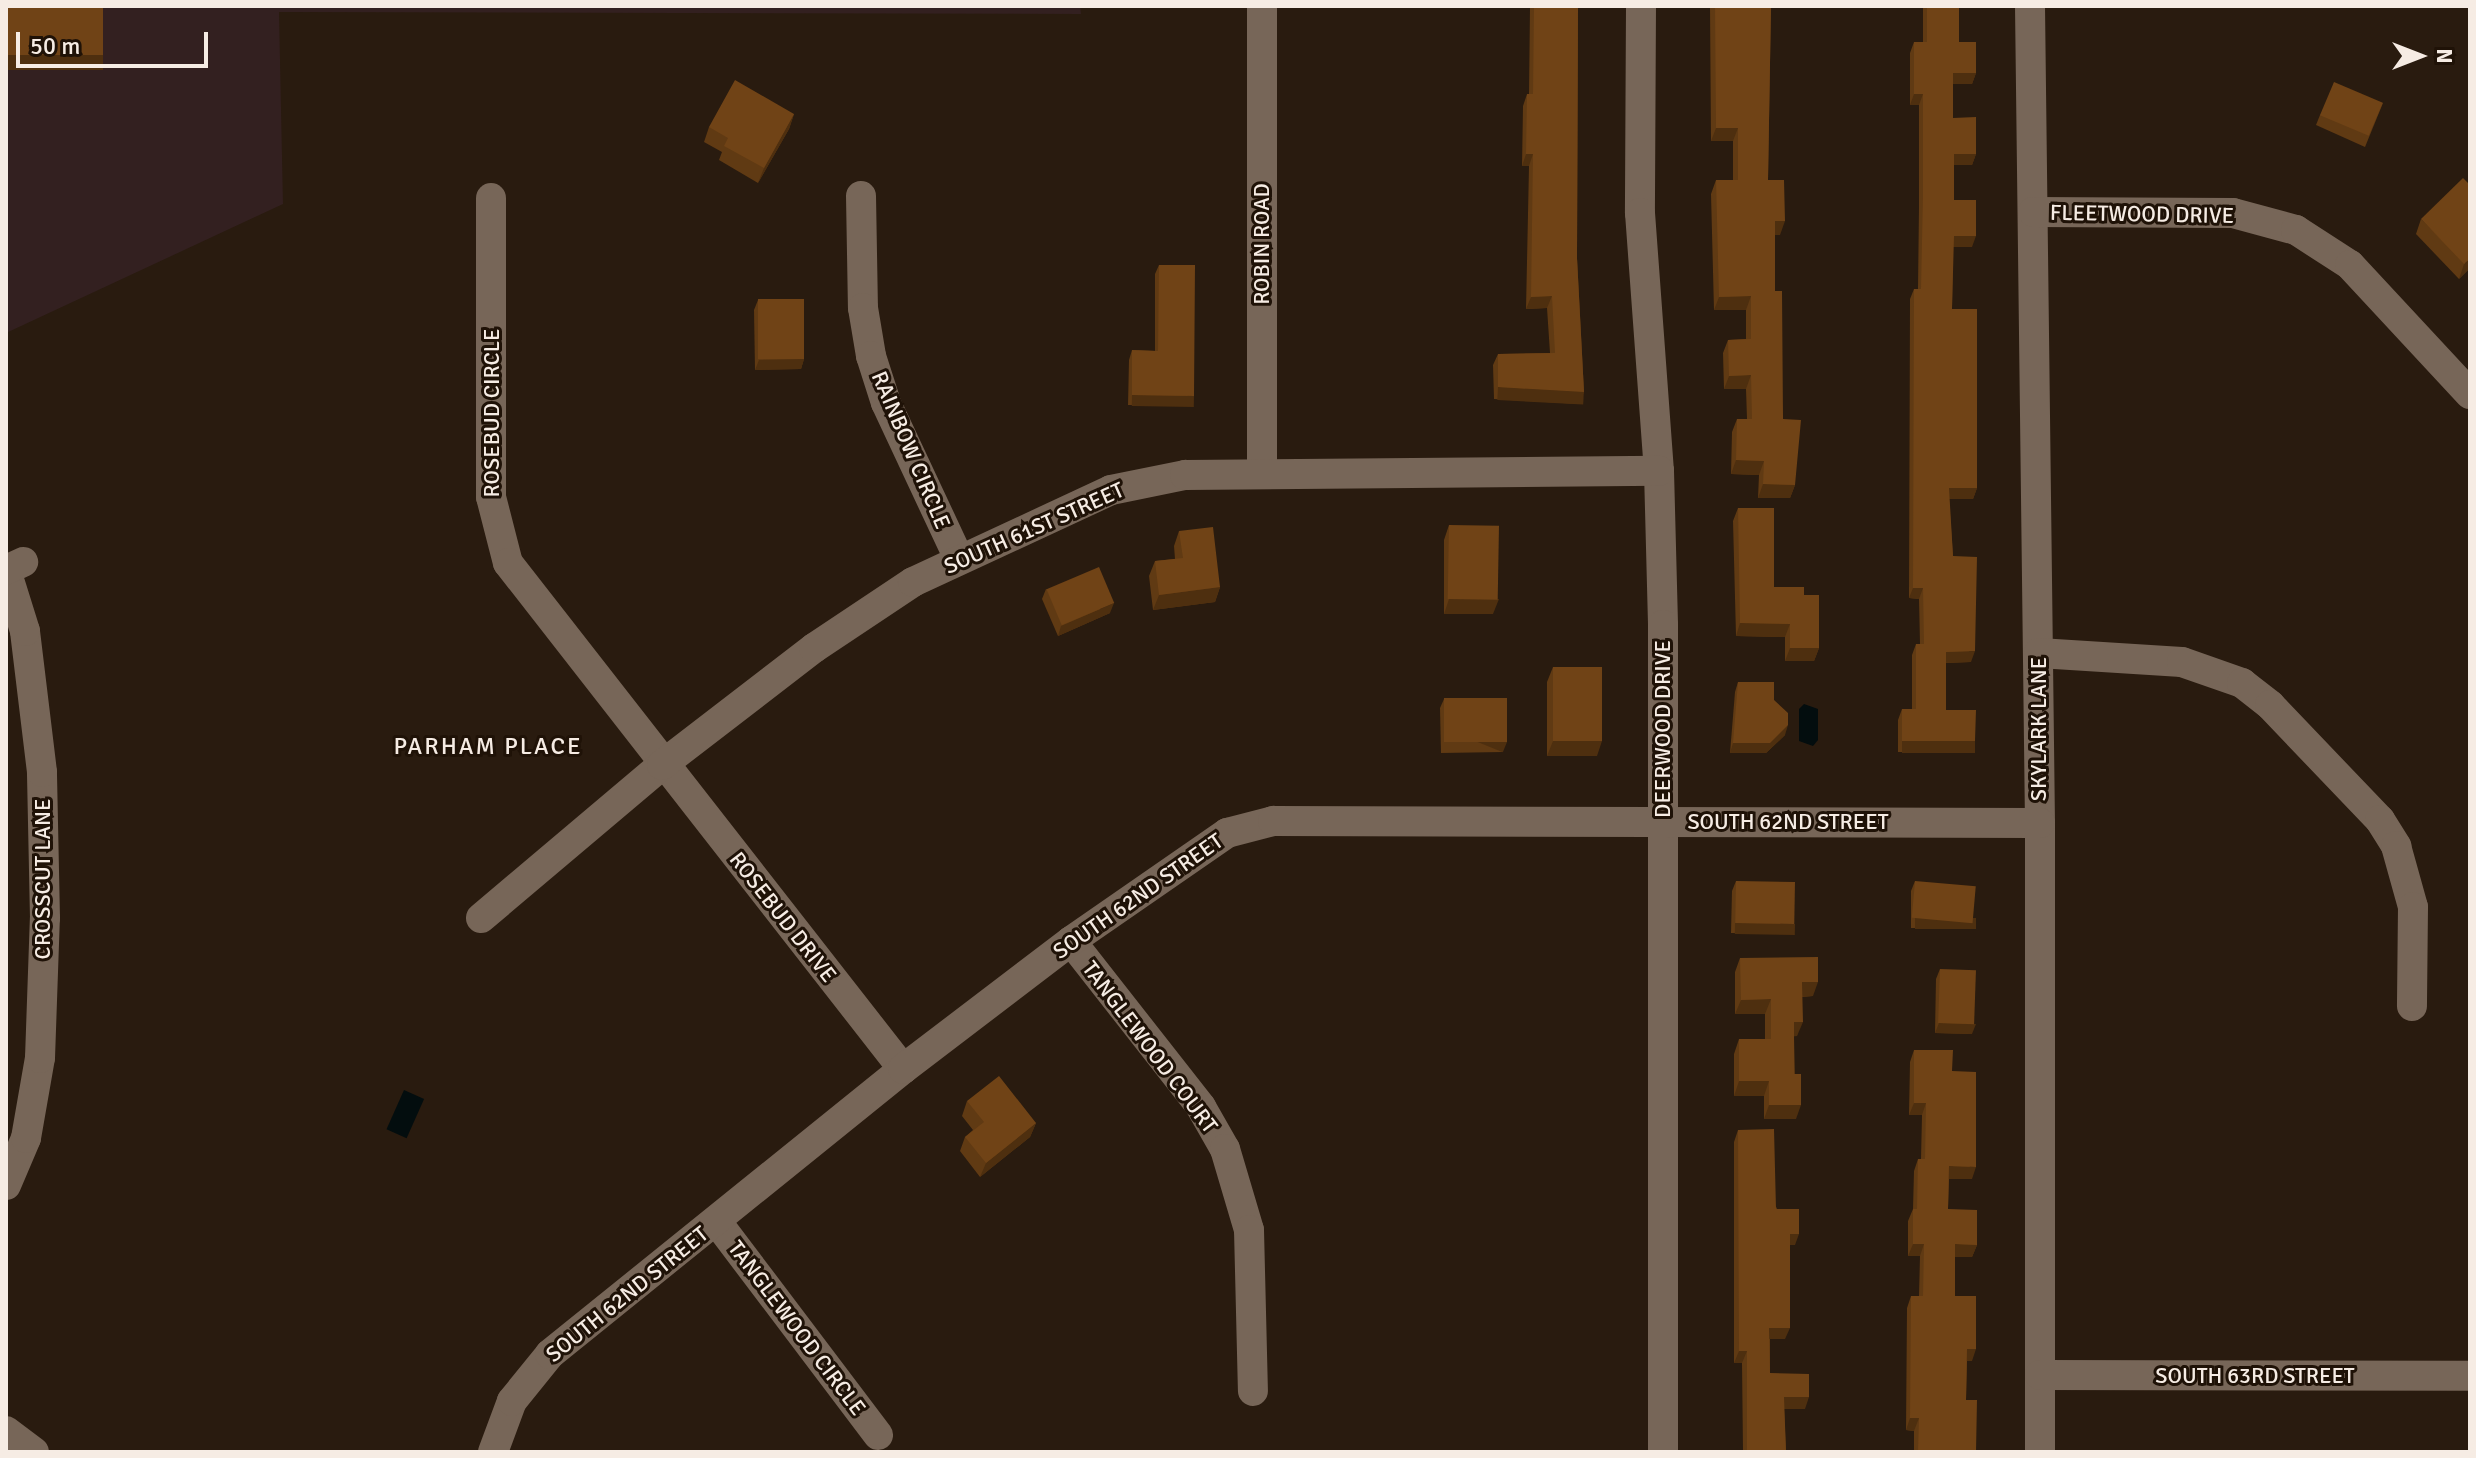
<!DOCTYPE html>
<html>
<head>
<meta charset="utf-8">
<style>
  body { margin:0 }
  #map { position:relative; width:2476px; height:1458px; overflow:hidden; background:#291b0f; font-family:Signika,sans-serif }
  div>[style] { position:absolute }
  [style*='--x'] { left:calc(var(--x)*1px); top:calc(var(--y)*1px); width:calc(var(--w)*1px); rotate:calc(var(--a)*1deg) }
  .commercial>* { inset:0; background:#332020 }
  .water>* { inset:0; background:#030d0e; transform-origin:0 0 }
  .minor>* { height:30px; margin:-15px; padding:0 15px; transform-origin:15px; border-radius:15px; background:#776658 }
  .wall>* { inset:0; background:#603a13 }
  .shaded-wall>* { inset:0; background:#4e2f0f; transform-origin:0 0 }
  .building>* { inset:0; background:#704316; transform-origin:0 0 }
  span { translate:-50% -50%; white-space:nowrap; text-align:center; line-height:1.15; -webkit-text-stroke:6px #1f1207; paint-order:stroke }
  .street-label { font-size:22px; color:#f6ece4 }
  .neighbourhood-label { font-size:24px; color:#f6ece4; letter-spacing:2px }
  .frame { position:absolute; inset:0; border:8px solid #f6ece4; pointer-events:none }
  .north { position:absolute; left:2380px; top:16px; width:80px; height:80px; -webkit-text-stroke:6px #1f1207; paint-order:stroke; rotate:90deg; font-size:22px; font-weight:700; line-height:32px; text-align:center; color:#f6ece4 }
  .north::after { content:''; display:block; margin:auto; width:28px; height:36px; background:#f6ece4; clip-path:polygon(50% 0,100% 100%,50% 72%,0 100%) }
  .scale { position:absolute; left:16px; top:32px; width:192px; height:36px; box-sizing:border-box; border:4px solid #f6ece4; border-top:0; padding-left:10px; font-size:24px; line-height:28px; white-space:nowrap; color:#f6ece4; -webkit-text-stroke:6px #1f1207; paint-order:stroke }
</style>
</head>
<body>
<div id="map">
  <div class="commercial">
    <div style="clip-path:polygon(6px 6px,1080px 6px,1081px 14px,279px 12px,283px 204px,6px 333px)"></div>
  </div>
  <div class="water">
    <div style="clip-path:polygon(1804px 704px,1818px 709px,1818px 740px,1813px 746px,1799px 741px,1799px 709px)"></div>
    <div style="left:404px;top:1090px;width:22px;height:43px;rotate:24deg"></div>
  </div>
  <div class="minor">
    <div style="--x:1641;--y:6;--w:207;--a:90.3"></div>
    <div style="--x:1640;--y:213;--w:259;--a:85.8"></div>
    <div style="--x:1659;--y:471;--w:154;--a:88.5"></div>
    <div style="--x:1663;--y:625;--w:827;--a:90"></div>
    <div style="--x:2030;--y:6;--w:817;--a:89.3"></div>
    <div style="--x:2040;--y:823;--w:629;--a:90"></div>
    <div style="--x:861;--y:196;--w:112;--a:89"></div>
    <div style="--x:863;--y:308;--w:49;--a:80.5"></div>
    <div style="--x:871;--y:356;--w:49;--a:72.3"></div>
    <div style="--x:886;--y:403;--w:172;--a:64.9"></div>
    <div style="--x:491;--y:198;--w:299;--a:90"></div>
    <div style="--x:491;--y:497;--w:68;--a:75.6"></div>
    <div style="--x:508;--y:563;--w:642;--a:52.02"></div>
    <div style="--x:2033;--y:212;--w:200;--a:0.3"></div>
    <div style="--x:2233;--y:213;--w:65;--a:15.1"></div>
    <div style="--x:2296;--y:230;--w:64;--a:32.9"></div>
    <div style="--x:2350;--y:265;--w:176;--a:47.1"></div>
    <div style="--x:1262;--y:473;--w:467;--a:-90"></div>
    <div style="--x:2039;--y:653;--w:143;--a:3.6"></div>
    <div style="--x:2182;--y:662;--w:64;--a:19.3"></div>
    <div style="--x:2242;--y:683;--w:36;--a:38"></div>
    <div style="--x:2270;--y:705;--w:159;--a:46.3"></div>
    <div style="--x:2380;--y:820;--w:31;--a:58"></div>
    <div style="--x:2396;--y:846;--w:63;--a:74.4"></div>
    <div style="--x:2413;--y:907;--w:99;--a:90.6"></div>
    <div style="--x:481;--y:918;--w:237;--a:-40.2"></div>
    <div style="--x:662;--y:765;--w:192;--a:-37.6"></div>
    <div style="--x:814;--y:648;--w:119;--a:-33.7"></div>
    <div style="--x:913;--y:582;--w:218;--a:-24.9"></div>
    <div style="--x:1111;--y:490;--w:76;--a:-11.5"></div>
    <div style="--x:1185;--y:475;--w:474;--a:-0.5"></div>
    <div style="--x:1071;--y:941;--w:211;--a:51.9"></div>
    <div style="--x:1201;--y:1107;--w:48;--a:60.3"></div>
    <div style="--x:1225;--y:1149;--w:84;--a:73.5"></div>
    <div style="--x:1249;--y:1230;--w:161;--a:88.6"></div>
    <div style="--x:6;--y:1185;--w:51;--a:-66.9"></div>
    <div style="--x:26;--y:1138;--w:81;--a:-80.1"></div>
    <div style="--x:40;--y:1058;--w:140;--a:-88"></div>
    <div style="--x:45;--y:918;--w:146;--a:-91.2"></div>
    <div style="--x:42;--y:772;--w:142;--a:-96.9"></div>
    <div style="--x:25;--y:631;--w:64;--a:-107.3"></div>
    <div style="--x:6;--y:570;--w:19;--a:-25"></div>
    <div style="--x:717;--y:1222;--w:267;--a:52.9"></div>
    <div style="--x:2040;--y:1375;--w:430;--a:0.1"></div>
    <div style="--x:6;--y:1431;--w:35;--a:37"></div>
    <div style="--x:493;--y:1452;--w:54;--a:-69.6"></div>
    <div style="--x:512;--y:1401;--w:60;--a:-51"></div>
    <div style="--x:550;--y:1354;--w:454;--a:-38.9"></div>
    <div style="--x:903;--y:1069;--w:211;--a:-37.3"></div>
    <div style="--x:1071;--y:941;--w:190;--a:-34.7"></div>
    <div style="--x:1227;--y:833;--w:48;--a:-14.6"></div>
    <div style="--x:1273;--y:821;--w:767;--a:0.15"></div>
  </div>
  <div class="wall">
    <div style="clip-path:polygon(1530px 6px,1578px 6px,1577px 258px,1584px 392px,1579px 404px,1494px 399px,1493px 365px,1498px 354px,1550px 353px,1547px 308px,1526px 309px,1529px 166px,1522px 166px,1523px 106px,1527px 94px,1529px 94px)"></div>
    <div style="clip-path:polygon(1710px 6px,1771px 6px,1768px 180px,1780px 235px,1775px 235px,1775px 291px,1783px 419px,1795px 485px,1790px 498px,1758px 498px,1759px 475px,1731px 474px,1732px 432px,1737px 419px,1747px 419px,1746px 389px,1724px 389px,1723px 353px,1728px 340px,1746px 339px,1746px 310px,1714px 310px,1711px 194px,1716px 180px,1733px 180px,1733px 141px,1711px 141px)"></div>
    <div style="clip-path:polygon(1923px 6px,1959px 6px,1959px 42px,1976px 73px,1972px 84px,1953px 84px,1953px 118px,1976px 154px,1972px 165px,1954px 165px,1954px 200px,1972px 247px,1953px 247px,1952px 309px,1977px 488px,1973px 499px,1949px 499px,1953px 556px,1971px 662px,1946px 663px,1946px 710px,1971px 752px,1898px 752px,1898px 720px,1902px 709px,1912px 709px,1912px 655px,1916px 644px,1920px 644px,1919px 599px,1909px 598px,1910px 299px,1914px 289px,1918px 289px,1919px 206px,1919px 105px,1910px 105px,1910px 53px,1914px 42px,1923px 42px)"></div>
    <div style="clip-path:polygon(2383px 103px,2365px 147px,2316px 125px,2320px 115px)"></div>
    <div style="clip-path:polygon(794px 114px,789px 129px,758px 183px,719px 160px,722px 152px,704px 142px,709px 127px)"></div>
    <div style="clip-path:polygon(2421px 219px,2470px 268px,2459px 279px,2416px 234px)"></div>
    <div style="clip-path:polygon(1159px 265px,1190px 406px,1128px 405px,1129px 360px,1132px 350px,1155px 351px,1155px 274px)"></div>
    <div style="clip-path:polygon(758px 300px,804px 359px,801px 369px,755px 370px,754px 310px)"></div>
    <div style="clip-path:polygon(1738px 508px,1774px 587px,1804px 595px,1819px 648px,1814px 661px,1785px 661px,1785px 637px,1736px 636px,1733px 521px)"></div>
    <div style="clip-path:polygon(1449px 525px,1493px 614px,1444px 614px,1444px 540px)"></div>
    <div style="clip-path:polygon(1179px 531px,1220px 587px,1215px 602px,1153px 610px,1149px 576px,1155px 561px,1175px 559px,1174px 546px)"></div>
    <div style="clip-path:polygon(1046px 589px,1110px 613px,1058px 636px,1042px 599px)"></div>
    <div style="clip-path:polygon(1553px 667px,1597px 756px,1547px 756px,1547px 682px)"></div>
    <div style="clip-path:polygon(1738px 682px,1774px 700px,1785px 735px,1766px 753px,1730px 753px,1735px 692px)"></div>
    <div style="clip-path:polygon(1444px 699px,1503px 752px,1441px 753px,1440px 708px)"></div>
    <div style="clip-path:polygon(1736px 881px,1791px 934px,1731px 933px,1732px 891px)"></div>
    <div style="clip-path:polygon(1915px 881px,1973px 928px,1911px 928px,1911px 891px)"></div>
    <div style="clip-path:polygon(1740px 958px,1813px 996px,1802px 997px,1797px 1036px,1794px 1036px,1796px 1119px,1764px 1119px,1764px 1096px,1734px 1096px,1734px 1054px,1739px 1039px,1765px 1039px,1765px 1014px,1735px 1014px,1735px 972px)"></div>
    <div style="clip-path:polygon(1940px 969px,1972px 1034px,1935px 1033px,1936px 979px)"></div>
    <div style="clip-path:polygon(1914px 1050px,1952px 1071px,1972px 1179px,1949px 1179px,1948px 1209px,1977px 1245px,1972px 1257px,1955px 1257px,1955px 1296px,1972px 1361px,1967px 1361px,1966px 1400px,1976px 1452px,1914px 1452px,1914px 1431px,1906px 1430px,1907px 1308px,1911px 1296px,1919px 1296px,1920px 1256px,1908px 1256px,1908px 1221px,1913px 1209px,1914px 1171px,1918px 1159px,1921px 1159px,1922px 1115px,1909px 1115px,1910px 1062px)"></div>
    <div style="clip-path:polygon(967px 1101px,1036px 1123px,1030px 1137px,980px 1177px,960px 1151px,965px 1137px,973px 1130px,962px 1116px)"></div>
    <div style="clip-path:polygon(1738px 1130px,1795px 1245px,1790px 1245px,1785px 1339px,1770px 1339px,1770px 1373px,1805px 1409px,1784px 1409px,1786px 1452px,1743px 1452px,1742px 1363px,1734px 1363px,1734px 1142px)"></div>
  </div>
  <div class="shaded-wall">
    <div style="left:6px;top:55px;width:97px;height:15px"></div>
    <div style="clip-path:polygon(1953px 73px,1976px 73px,1972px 84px,1949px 84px)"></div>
    <div style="clip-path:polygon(1914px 94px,1923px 94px,1919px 105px,1910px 105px)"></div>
    <div style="clip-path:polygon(794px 114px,789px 129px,758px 183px,764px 168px)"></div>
    <div style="clip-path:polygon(1716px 128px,1738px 128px,1733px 141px,1711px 141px)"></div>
    <div style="clip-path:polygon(1526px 154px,1533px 154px,1529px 166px,1522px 166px)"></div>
    <div style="clip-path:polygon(1954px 154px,1976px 154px,1972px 165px,1950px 165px)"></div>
    <div style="clip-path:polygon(1775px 221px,1785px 221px,1780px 235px,1770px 235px)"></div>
    <div style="clip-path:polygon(1954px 236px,1976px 236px,1972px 247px,1950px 247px)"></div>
    <div style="clip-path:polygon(2470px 259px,2470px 268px,2459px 279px,2464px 264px)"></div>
    <div style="clip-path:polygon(1552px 296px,1547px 308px,1526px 309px,1531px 297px)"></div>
    <div style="clip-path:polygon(1751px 296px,1746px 310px,1714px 310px,1719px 297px)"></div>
    <div style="clip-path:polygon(804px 359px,801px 369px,755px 370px,759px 360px)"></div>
    <div style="clip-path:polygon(1751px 375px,1746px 389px,1724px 389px,1729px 376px)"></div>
    <div style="left:1498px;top:387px;width:86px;height:13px;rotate:3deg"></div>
    <div style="left:1132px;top:395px;width:62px;height:11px;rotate:1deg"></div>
    <div style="clip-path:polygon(1736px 460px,1764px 461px,1759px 475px,1731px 474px)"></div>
    <div style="clip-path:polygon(1763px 484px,1795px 485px,1790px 498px,1758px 498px)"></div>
    <div style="clip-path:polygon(1949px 488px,1977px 488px,1973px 499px,1945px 499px)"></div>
    <div style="clip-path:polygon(1220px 587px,1215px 602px,1153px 610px,1159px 595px)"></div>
    <div style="clip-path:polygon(1913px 588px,1923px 588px,1919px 599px,1909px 598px)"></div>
    <div style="clip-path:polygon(1449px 599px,1499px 599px,1493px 614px,1444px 614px)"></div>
    <div style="clip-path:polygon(1114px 603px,1110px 613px,1058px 636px,1061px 626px)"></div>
    <div style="clip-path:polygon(1740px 623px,1790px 624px,1785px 637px,1736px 636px)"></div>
    <div style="clip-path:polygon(1790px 648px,1819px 648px,1814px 661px,1785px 661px)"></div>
    <div style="clip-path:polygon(1975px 651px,1971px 662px,1942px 663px,1946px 652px)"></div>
    <div style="clip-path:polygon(1788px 725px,1785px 735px,1766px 753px,1730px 753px,1733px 743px)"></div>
    <div style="clip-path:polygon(1553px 741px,1602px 741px,1597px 756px,1547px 756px)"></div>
    <div style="left:1902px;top:741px;width:73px;height:12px"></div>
    <div style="left:1507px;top:742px;width:11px;height:63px;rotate:112deg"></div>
    <div style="left:1915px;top:918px;width:61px;height:11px"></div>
    <div style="left:1735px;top:923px;width:60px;height:11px;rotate:1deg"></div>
    <div style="clip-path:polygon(1802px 982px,1818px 982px,1813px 996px,1797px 997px)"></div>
    <div style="clip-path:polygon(1771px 999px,1765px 1014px,1735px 1014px,1741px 1000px)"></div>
    <div style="clip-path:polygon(1794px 1022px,1803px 1022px,1797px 1036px,1789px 1037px)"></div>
    <div style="clip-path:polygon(1939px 1023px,1976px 1024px,1972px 1034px,1935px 1033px)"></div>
    <div style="clip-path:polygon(1739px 1081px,1769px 1081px,1764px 1096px,1734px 1096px)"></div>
    <div style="clip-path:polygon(1914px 1103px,1926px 1103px,1922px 1115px,1909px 1115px)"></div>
    <div style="clip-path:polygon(1769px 1105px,1801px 1105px,1796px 1119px,1764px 1119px)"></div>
    <div style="clip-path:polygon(1036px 1123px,1030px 1137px,980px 1177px,986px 1163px)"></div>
    <div style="clip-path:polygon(1949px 1166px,1976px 1167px,1972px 1179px,1944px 1179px)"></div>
    <div style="clip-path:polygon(1790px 1234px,1799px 1234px,1795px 1245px,1786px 1245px)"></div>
    <div style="clip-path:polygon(1913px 1244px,1924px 1244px,1920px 1256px,1908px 1256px)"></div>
    <div style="clip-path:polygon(1955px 1244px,1977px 1245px,1972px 1257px,1951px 1257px)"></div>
    <div style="clip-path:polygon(1769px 1328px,1790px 1328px,1785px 1339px,1765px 1339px)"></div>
    <div style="clip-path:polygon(1967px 1349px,1976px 1349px,1972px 1361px,1963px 1361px)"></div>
    <div style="clip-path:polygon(1739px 1351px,1747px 1351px,1742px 1363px,1734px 1363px)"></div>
    <div style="clip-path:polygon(1784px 1397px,1809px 1397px,1805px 1409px,1779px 1409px)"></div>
    <div style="clip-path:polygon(1910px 1418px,1919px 1418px,1914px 1431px,1906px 1430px)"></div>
  </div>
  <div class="building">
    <div style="left:6px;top:6px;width:97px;height:49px"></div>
    <div style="clip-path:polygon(1534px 6px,1578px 6px,1577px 258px,1584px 392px,1498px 387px,1498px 354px,1555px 353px,1552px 296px,1531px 297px,1533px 154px,1526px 154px,1527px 94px,1533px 94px)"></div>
    <div style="clip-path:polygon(1715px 6px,1771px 6px,1768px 180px,1784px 180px,1785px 221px,1775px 221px,1775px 291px,1782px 291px,1783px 419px,1801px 420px,1795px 485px,1763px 484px,1764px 461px,1736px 460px,1737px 419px,1752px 419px,1751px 375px,1729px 376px,1728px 340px,1751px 339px,1751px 296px,1719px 297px,1716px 180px,1738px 180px,1738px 128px,1716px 128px)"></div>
    <div style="clip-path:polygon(1927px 6px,1959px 6px,1959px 42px,1976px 42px,1976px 73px,1953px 73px,1953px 118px,1976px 117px,1976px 154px,1954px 154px,1954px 200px,1976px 200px,1976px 236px,1954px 236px,1952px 309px,1977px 309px,1977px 488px,1949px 488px,1953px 556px,1977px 557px,1975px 651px,1946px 652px,1946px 710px,1976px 710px,1975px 741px,1902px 741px,1902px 709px,1916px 709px,1916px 644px,1924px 644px,1923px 588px,1913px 588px,1914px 289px,1921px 289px,1923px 195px,1923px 94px,1914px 94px,1914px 42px,1927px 42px)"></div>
    <div style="clip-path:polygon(735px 80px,794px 114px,764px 168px,724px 146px,728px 138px,709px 127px)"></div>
    <div style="left:2334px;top:82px;width:53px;height:36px;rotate:23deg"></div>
    <div style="clip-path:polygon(2463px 178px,2470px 185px,2470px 259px,2464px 264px,2421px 219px)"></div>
    <div style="clip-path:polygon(1159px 265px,1195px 265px,1194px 396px,1132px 395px,1132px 350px,1158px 351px)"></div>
    <div style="left:804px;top:299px;width:60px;height:46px;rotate:90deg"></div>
    <div style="clip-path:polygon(1738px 508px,1774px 508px,1774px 587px,1804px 587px,1804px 595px,1819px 595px,1819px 648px,1790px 648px,1790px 624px,1740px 623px)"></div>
    <div style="left:1449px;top:525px;width:50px;height:74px;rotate:1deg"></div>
    <div style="clip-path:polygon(1213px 527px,1220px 587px,1159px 595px,1155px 561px,1183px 558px,1179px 531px)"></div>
    <div style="left:1099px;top:567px;width:39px;height:57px;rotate:67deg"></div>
    <div style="left:1553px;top:667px;width:49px;height:74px"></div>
    <div style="clip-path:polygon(1738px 682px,1774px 682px,1774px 700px,1788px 713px,1788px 725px,1770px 743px,1733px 743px)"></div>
    <div style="left:1507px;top:698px;width:44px;height:63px;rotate:90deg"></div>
    <div style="left:1736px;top:881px;width:59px;height:42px;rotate:1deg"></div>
    <div style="left:1915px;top:881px;width:61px;height:37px;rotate:5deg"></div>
    <div style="clip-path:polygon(1818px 957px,1818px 982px,1802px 982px,1803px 1022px,1794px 1022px,1794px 1074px,1801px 1074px,1801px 1105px,1769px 1105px,1769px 1081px,1739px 1081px,1739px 1039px,1771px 1039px,1771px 999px,1741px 1000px,1740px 958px)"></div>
    <div style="left:1940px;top:969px;width:36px;height:54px;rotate:2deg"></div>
    <div style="clip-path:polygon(1914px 1050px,1953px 1050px,1952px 1071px,1976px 1072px,1976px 1167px,1949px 1166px,1948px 1209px,1977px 1210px,1977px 1245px,1955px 1244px,1955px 1296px,1976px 1296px,1976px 1349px,1967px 1349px,1966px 1400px,1977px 1400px,1976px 1452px,1918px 1452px,1919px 1418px,1910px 1418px,1911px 1296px,1923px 1296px,1924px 1244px,1913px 1244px,1913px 1209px,1917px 1209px,1918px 1159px,1925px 1159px,1926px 1103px,1914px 1103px)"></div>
    <div style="clip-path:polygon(999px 1076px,1036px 1123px,986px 1163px,965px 1137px,984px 1122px,967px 1101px)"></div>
    <div style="clip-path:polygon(1774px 1129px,1776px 1209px,1799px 1209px,1799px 1234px,1790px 1234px,1790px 1328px,1769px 1328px,1770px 1373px,1809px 1374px,1809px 1397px,1784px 1397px,1786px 1452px,1747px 1452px,1747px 1351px,1739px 1351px,1738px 1130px)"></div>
  </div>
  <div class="street-label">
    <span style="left:2142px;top:214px;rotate:1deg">FLEETWOOD DRIVE</span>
    <span style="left:1262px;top:244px;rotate:-90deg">ROBIN ROAD</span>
    <span style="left:492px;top:413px;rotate:-90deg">ROSEBUD CIRCLE</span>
    <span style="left:911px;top:450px;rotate:67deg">RAINBOW CIRCLE</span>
    <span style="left:1034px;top:528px;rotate:-24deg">SOUTH 61ST STREET</span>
    <span style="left:1663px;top:729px;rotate:-90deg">DEERWOOD DRIVE</span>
    <span style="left:2039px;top:729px;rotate:-90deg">SKYLARK LANE</span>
    <span style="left:1788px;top:822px">SOUTH 62ND STREET</span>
    <span style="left:43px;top:879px;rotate:-90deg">CROSSCUT LANE</span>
    <span style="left:1138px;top:896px;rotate:-35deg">SOUTH 62ND STREET</span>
    <span style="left:783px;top:917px;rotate:52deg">ROSEBUD DRIVE</span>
    <span style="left:1150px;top:1047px;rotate:53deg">TANGLEWOOD COURT</span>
    <span style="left:627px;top:1294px;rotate:-39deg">SOUTH 62ND STREET</span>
    <span style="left:797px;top:1328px;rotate:53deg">TANGLEWOOD CIRCLE</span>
    <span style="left:2255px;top:1376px">SOUTH 63RD STREET</span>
  </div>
  <div class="neighbourhood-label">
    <span style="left:488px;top:747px">PARHAM PLACE</span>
  </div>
  <div class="frame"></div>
  <div class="north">N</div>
  <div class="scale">50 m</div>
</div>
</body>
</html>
